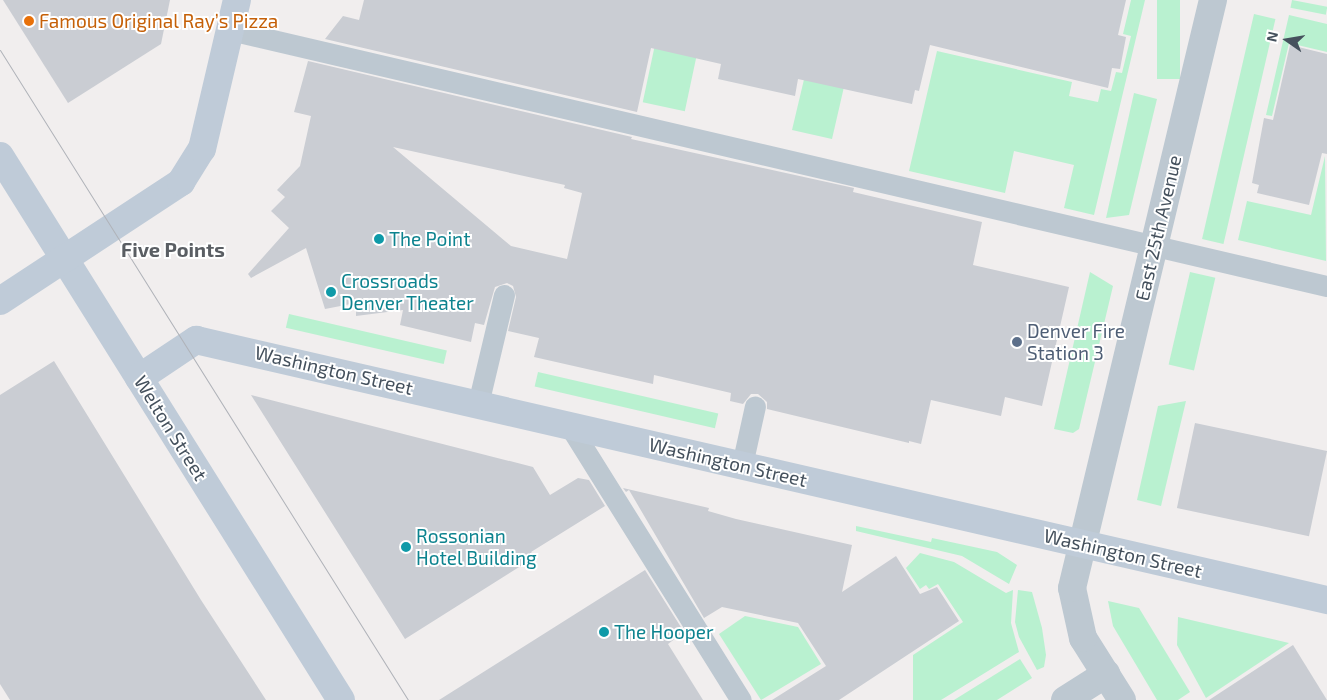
<!DOCTYPE html>
<html>
<head>
<meta charset="utf-8">
<style>
  body { margin:0 }
  #map { position:relative; width:1327px; height:700px; overflow:hidden; background:#f1eeee; font-family:"Exo 2",sans-serif }
  div>[style] { position:absolute }
  [style*='--x'] { left:calc(var(--x)*1px); top:calc(var(--y)*1px); width:calc(var(--w)*1px); rotate:calc(var(--a)*1deg) }
  .green>* { inset:0; background:#b9f1d0; transform-origin:0 0 }
  .building>* { inset:0; background:#cacdd3; transform-origin:0 0 }
  .lane>* { height:21px; margin:-10.5px; padding:0 10.5px; transform-origin:10.5px; border-radius:10.5px; background:#bdc8d1 }
  .street>* { height:28px; margin:-14px; padding:0 14px; transform-origin:14px; border-radius:14px; background:#bdc8d1 }
  .secondary>* { height:28px; margin:-14px; padding:0 14px; transform-origin:14px; border-radius:14px; background:#bfcbd8 }
  .tram>* { height:1px; margin:-0.5px; padding:0 0.5px; transform-origin:0.5px; border-radius:0.5px; background:#b0b3b9 }
  .dots>* { width:14px; height:14px; translate:-50% -50%; box-sizing:border-box; border:2px solid #fff; border-radius:50% }
  span { translate:-50% -50%; white-space:nowrap; text-align:center; line-height:1.15; -webkit-text-stroke:4px #fff; paint-order:stroke }
  .food-label { font-size:19px; color:#c56008 }
  .left { translate:0 -50%; text-align:left }
  .street-label { font-size:19px; color:#45515d }
  .culture-label { font-size:19px; color:#0d838f }
  .service-label { font-size:19px; color:#4e5e75 }
  .neighbourhood-label { font-size:20px; color:#5a5e63; font-weight:700 }
  .north { position:absolute; left:1262px; top:15px; width:50px; height:50px; -webkit-text-stroke:4px #fff; paint-order:stroke; rotate:283deg; font-size:14px; font-weight:700; line-height:20px; text-align:center; color:#45515d }
  .north::after { content:''; display:block; margin:auto; width:18px; height:22px; background:#45515d; clip-path:polygon(50% 0,100% 100%,50% 72%,0 100%) }
</style>
</head>
<body>
<div id="map">
  <div class="green">
    <div style="clip-path:polygon(864px 0,832px 139px,792px 130px,811px 50px)"></div>
    <div style="clip-path:polygon(1131px 0,1145px 0,1094px 215px,1064px 208px,1074px 165px,1014px 151px,1005px 193px,909px 171px,937px 51px,1072px 82px,1069px 96px,1098px 102px,1101px 89px,1111px 91px,1116px 72px,1122px 73px,1131px 36px,1123px 34px)"></div>
    <div style="left:1157px;top:0;width:23px;height:79px"></div>
    <div style="left:1292px;top:0;width:36px;height:8px;rotate:11deg"></div>
    <div style="left:1254px;top:14px;width:22px;height:231px;rotate:13deg"></div>
    <div style="clip-path:polygon(1289px 15px,1327px 24px,1327px 52px,1289px 43px,1272px 116px,1266px 115px)"></div>
    <div style="left:660px;top:21px;width:43px;height:83px;rotate:12deg"></div>
    <div style="clip-path:polygon(1134px 93px,1157px 99px,1129px 215px,1106px 218px)"></div>
    <div style="clip-path:polygon(1325px 156px,1326px 261px,1238px 240px,1247px 201px,1311px 215px)"></div>
    <div style="clip-path:polygon(1090px 272px,1113px 286px,1079px 429px,1073px 433px,1054px 429px)"></div>
    <div style="left:1190px;top:272px;width:26px;height:95px;rotate:13deg"></div>
    <div style="left:289px;top:314px;width:162px;height:14px;rotate:13deg"></div>
    <div style="left:538px;top:372px;width:185px;height:15px;rotate:13deg"></div>
    <div style="clip-path:polygon(1186px 401px,1161px 506px,1137px 500px,1158px 406px)"></div>
    <div style="clip-path:polygon(856px 526px,931px 542px,932px 538px,997px 552px,1017px 565px,1009px 584px,962px 556px,856px 531px)"></div>
    <div style="clip-path:polygon(920px 553px,954px 562px,1006px 593px,1013px 590px,1011px 623px,1019px 652px,941px 700px,913px 700px,913px 655px,963px 622px,938px 584px,929px 589px,926px 585px,920px 589px,906px 568px)"></div>
    <div style="clip-path:polygon(1018px 590px,1032px 592px,1042px 628px,1046px 655px,1044px 667px,1037px 670px,1019px 637px,1015px 622px)"></div>
    <div style="clip-path:polygon(1108px 601px,1139px 608px,1190px 692px,1178px 700px,1157px 700px,1113px 626px)"></div>
    <div style="clip-path:polygon(745px 616px,798px 627px,821px 664px,761px 700px,719px 634px)"></div>
    <div style="clip-path:polygon(1178px 617px,1289px 643px,1206px 698px,1177px 645px)"></div>
    <div style="clip-path:polygon(1020px 659px,1032px 678px,997px 700px,954px 700px)"></div>
  </div>
  <div class="building">
    <div style="clip-path:polygon(3px 0,170px 0,161px 44px,68px 103px)"></div>
    <div style="clip-path:polygon(364px 0,1126px 0,1118px 35px,1126px 37px,1120px 69px,1112px 68px,1108px 88px,930px 45px,919px 91px,915px 90px,912px 104px,798px 79px,795px 96px,718px 79px,721px 64px,651px 48px,637px 112px,325px 39px,343px 16px,359px 20px)"></div>
    <div style="clip-path:polygon(1290px 45px,1327px 54px,1327px 154px,1322px 153px,1309px 205px,1257px 193px,1259px 185px,1252px 183px,1264px 118px,1273px 120px)"></div>
    <div style="clip-path:polygon(evenodd,308px 61px,632px 137px,631px 139px,854px 188px,853px 192px,982px 222px,973px 265px,1069px 287px,1042px 406px,1005px 397px,1001px 416px,931px 400px,921px 444px,909px 441px,909px 443px,767px 409px,767px 402px,758px 394px,751px 394px,743px 404px,730px 401px,731px 393px,654px 375px,653px 384px,534px 357px,539px 338px,508px 331px,516px 297px,513px 286px,507px 283px,495px 287px,484px 325px,475px 323px,471px 342px,400px 325px,403px 310px,356px 316px,356px 303px,325px 309px,306px 248px,251px 278px,248px 274px,289px 228px,271px 211px,285px 197px,277px 190px,300px 166px,311px 116px,294px 112px,308px 61px,393px 147px,565px 185px,564px 188px,582px 193px,567px 259px,511px 246px,393px 147px)"></div>
    <div style="clip-path:polygon(54px 361px,201px 600px,266px 700px,10px 700px,0 684px,0 395px)"></div>
    <div style="clip-path:polygon(251px 395px,533px 467px,550px 495px,578px 478px,589px 480px,605px 506px,531px 552px,535px 557px,405px 639px)"></div>
    <div style="left:1195px;top:423px;width:135px;height:87px;rotate:12deg"></div>
    <div style="clip-path:polygon(623px 488px,709px 508px,708px 511px,736px 519px,852px 545px,842px 592px,896px 556px,920px 594px,937px 587px,959px 621px,839px 700px,772px 700px,826px 666px,798px 623px,722px 607px,704px 618px,629px 490px,626px 492px)"></div>
    <div style="clip-path:polygon(645px 570px,684px 632px,668px 644px,703px 700px,439px 700px)"></div>
    <div style="clip-path:polygon(1293px 645px,1327px 700px,1209px 700px)"></div>
  </div>
  <div class="lane">
    <div style="--x:230;--y:30;--w:1126;--a:13.14"></div>
    <div style="--x:478;--y:404;--w:112;--a:-76.6"></div>
    <div style="--x:569;--y:425;--w:324;--a:58"></div>
    <div style="--x:742;--y:465;--w:60;--a:-77.6"></div>
  </div>
  <div class="street">
    <div style="--x:1065;--y:700;--w:49;--a:-32.4"></div>
    <div style="--x:1122;--y:700;--w:73;--a:-122.2"></div>
    <div style="--x:1083;--y:638;--w:51;--a:-102.4"></div>
    <div style="--x:1072;--y:588;--w:605;--a:-76.52"></div>
  </div>
  <div class="secondary">
    <div style="--x:0;--y:156;--w:642;--a:57.92"></div>
    <div style="--x:0;--y:301;--w:217;--a:-33.3"></div>
    <div style="--x:181;--y:182;--w:39;--a:-58"></div>
    <div style="--x:202;--y:149;--w:153;--a:-76.8"></div>
    <div style="--x:139;--y:378;--w:69;--a:-33.7"></div>
    <div style="--x:196;--y:340;--w:1161;--a:12.95"></div>
  </div>
  <div class="tram">
    <div style="--x:0;--y:50;--w:767;--a:57.88"></div>
  </div>
  <div class="dots">
    <div style="left:29px;top:21px;background:#e8710a"></div>
    <div style="left:379px;top:239px;background:#0f9aa8"></div>
    <div style="left:331px;top:292px;background:#0f9aa8"></div>
    <div style="left:1017px;top:342px;background:#5c6f8a"></div>
    <div style="left:406px;top:547px;background:#0f9aa8"></div>
    <div style="left:604px;top:632px;background:#0f9aa8"></div>
  </div>
  <div class="food-label">
    <span class="left" style="left:39px;top:21px">Famous Original Ray’s Pizza</span>
  </div>
  <div class="street-label">
    <span style="left:1158px;top:228px;rotate:-77deg">East 25th Avenue</span>
    <span style="left:334px;top:370px;rotate:13deg">Washington Street</span>
    <span style="left:171px;top:428px;rotate:58deg">Welton Street</span>
    <span style="left:728px;top:462px;rotate:13deg">Washington Street</span>
    <span style="left:1123px;top:553px;rotate:13deg">Washington Street</span>
  </div>
  <div class="culture-label">
    <span class="left" style="left:389px;top:239px">The Point</span>
    <span class="left" style="left:341px;top:292px">Crossroads<br>Denver Theater</span>
    <span class="left" style="left:416px;top:547px">Rossonian<br>Hotel Building</span>
    <span class="left" style="left:614px;top:632px">The Hooper</span>
  </div>
  <div class="service-label">
    <span class="left" style="left:1027px;top:342px">Denver Fire<br>Station 3</span>
  </div>
  <div class="neighbourhood-label">
    <span style="left:173px;top:249px">Five Points</span>
  </div>
  <div class="north">N</div>
</div>
</body>
</html>
